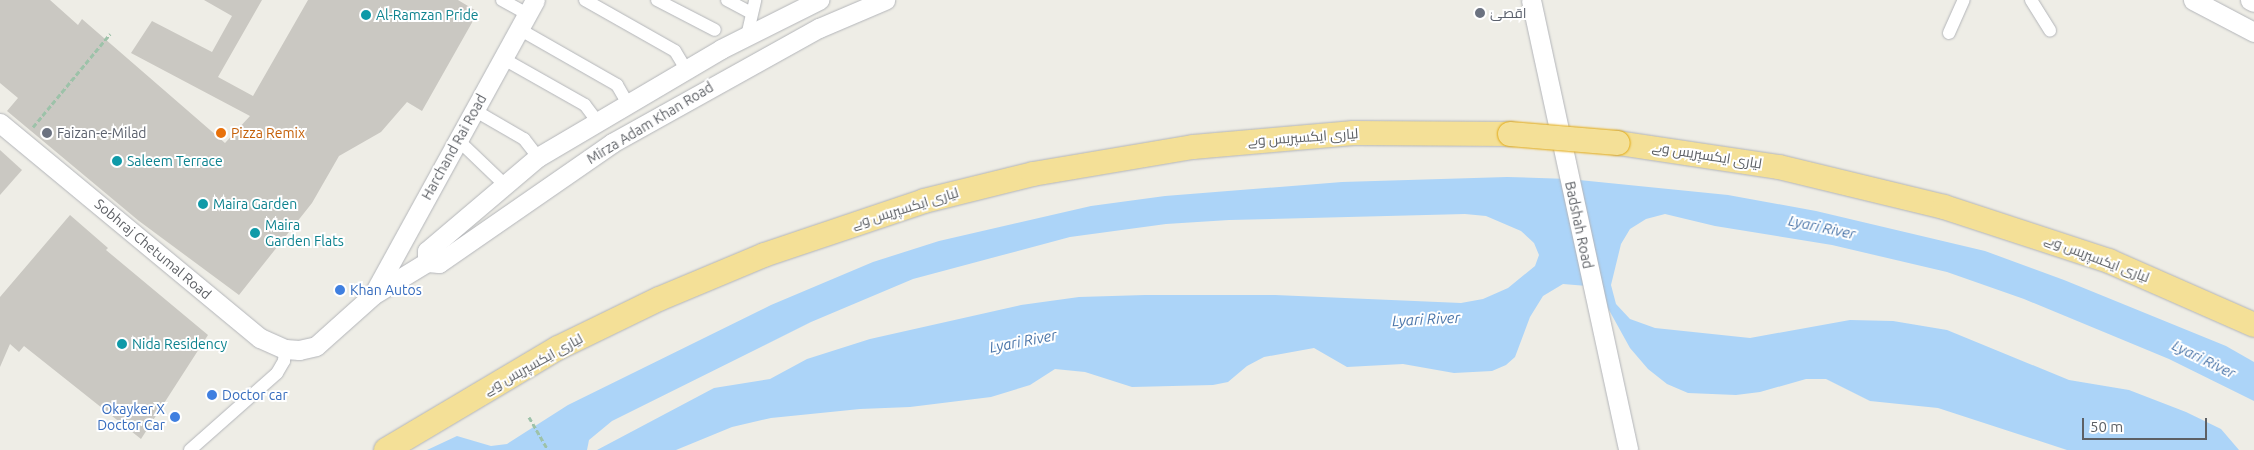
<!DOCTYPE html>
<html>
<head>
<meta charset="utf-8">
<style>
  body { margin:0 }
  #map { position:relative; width:2254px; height:450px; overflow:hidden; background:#eeede6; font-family:Ubuntu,Cairo,sans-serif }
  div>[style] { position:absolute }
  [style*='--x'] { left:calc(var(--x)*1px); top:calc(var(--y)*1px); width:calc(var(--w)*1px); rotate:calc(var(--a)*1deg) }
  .water>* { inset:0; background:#acd4f8 }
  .building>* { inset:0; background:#cac8c2 }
  .path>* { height:3px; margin-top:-1.5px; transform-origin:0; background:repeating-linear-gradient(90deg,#9dc2a9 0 5px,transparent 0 7.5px) }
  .roads { filter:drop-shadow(0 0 1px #b3b5b9) drop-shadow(0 0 1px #b3b5b9) }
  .minor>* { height:12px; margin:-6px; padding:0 6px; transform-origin:6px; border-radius:6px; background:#fff }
  .secondary>* { height:19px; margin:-9.5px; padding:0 9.5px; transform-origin:9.5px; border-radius:9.5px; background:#fff }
  .motorway>* { height:24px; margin:-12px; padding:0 12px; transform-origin:12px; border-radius:12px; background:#f4e097 }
  .bridges { filter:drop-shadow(0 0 1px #e2a913) drop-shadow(0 0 1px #e2a913) }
  .motorway-bridge>* { height:24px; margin:-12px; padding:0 12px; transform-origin:12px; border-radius:12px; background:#f4e097 }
  .dots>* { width:14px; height:14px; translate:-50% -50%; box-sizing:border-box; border:2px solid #fff; border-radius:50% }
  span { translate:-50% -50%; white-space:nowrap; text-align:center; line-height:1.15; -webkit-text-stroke:4px #fff; paint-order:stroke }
  .worship-label { font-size:14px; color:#5b616d }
  .left { translate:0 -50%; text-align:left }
  .culture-label { font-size:14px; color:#0d838f }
  .street-label { font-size:14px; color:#5d6065 }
  .food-label { font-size:14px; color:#c56008 }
  .shop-label { font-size:14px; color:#366cbe }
  .right { translate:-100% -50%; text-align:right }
  .water-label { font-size:15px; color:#4a75a9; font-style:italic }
  .scale { position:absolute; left:2082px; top:418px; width:125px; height:22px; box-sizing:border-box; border:2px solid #5d6065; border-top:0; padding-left:6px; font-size:15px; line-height:18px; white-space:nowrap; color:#5d6065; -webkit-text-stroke:4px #fff; paint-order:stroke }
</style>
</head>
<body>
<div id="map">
  <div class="water">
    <div style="clip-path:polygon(1507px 177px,1569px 179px,1728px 195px,1816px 211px,1985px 251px,2064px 280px,2226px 346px,2254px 362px,2254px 401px,2169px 359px,2024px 299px,1947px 272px,1832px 245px,1715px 226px,1665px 214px,1646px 219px,1630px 229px,1621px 244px,1611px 285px,1616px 304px,1630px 319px,1655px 328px,1750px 338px,1850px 320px,1893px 321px,1947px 330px,2069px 380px,2129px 390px,2186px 412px,2221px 429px,2239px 450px,2067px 450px,1938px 408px,1870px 401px,1826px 379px,1806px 379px,1760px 392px,1736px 395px,1688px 393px,1667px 384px,1648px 369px,1630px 348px,1604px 301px,1587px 286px,1563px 284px,1543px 296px,1530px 317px,1515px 357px,1506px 365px,1492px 371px,1454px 373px,1403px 364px,1347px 367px,1314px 348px,1264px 357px,1247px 366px,1228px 382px,1213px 385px,1132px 387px,1085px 372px,1055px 369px,1030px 385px,991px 397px,910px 407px,860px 409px,771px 418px,732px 427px,676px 450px,597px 450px,714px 388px,770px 379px,807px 359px,870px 339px,1021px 305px,1079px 297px,1145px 295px,1275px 295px,1461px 303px,1483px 299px,1508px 288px,1535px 266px,1539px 255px,1534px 243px,1521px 231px,1486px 216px,1465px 214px,1229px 220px,1166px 224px,1070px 237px,913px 279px,811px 322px,612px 421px,589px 440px,587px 450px,427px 450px,457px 436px,491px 446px,507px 444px,568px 405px,771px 305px,873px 262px,939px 241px,1091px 206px,1165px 196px,1342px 182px)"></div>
  </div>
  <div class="building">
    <div style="clip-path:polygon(0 0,50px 0,78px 25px,82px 19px,225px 143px,250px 116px,131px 53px,152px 21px,212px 52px,232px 16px,204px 0,262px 0,218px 77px,253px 96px,308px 0,458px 0,478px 12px,422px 111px,407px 102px,381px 132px,339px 156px,312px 203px,239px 295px,139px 221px,7px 111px,18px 98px,0 83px)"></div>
    <div style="clip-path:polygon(0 150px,22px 170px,0 195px)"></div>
    <div style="clip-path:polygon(70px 215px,108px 248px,106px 250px,208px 335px,141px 439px,24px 346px,19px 352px,10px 344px,0 367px,0 297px)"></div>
  </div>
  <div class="path">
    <div style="--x:33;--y:127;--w:121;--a:-50.4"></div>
    <div style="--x:529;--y:417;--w:38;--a:60"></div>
  </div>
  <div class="roads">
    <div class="minor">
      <div style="--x:502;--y:0;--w:29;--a:29"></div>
      <div style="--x:585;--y:0;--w:103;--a:29.5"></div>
      <div style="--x:675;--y:51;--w:21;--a:59"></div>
      <div style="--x:657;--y:0;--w:65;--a:27.3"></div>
      <div style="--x:727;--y:0;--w:26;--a:28"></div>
      <div style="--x:2031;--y:0;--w:36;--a:58"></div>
      <div style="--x:519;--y:29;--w:113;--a:29.7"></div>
      <div style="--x:617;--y:85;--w:22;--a:60"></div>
      <div style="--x:1949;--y:33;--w:36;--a:-66"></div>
      <div style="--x:747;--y:36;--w:37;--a:-77"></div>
      <div style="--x:502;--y:58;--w:95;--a:29.5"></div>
      <div style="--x:585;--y:105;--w:21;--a:53"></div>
      <div style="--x:474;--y:110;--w:58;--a:30.1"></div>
      <div style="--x:524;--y:139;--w:23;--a:52"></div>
      <div style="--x:458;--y:140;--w:62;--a:43.7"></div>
      <div style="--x:190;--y:450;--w:116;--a:-41.5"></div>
      <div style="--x:277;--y:373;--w:14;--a:-60"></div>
      <div style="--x:284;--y:361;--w:12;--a:-85"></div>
    </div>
    <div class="secondary">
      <div style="--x:1531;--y:0;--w:460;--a:77.8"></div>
      <div style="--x:2193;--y:0;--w:69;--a:27.7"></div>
      <div style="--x:2250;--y:0;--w:4;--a:27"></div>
      <div style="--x:0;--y:123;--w:337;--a:39.6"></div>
      <div style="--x:260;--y:338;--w:27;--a:24"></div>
      <div style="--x:285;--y:349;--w:14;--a:4"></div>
      <div style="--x:299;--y:350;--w:17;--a:-13"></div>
      <div style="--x:316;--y:346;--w:76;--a:-41.8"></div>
      <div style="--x:373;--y:295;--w:63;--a:-31.4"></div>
      <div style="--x:427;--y:262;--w:12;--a:5"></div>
      <div style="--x:439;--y:263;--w:211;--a:-34.7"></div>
      <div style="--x:612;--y:143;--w:237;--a:-29.1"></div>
      <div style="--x:819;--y:28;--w:72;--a:-23"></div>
      <div style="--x:427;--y:262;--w:11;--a:-90"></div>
      <div style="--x:427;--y:251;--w:145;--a:-40.3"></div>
      <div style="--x:538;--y:157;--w:212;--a:-30.5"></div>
      <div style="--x:721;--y:49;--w:110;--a:-26.6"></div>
      <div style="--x:374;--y:293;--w:334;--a:-61.2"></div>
    </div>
    <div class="motorway">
      <div style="--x:1618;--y:143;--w:163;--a:8.5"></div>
      <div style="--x:1779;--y:167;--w:170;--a:13.6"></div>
      <div style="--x:1944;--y:207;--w:174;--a:18.1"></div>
      <div style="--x:2109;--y:261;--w:158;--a:23.8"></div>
      <div style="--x:386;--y:450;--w:200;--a:-30.7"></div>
      <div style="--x:558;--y:348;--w:112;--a:-25.9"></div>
      <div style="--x:659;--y:299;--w:114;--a:-22.7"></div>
      <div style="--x:764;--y:255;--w:169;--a:-18.6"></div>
      <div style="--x:924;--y:201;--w:112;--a:-13.9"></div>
      <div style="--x:1033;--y:174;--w:162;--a:-9.6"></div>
      <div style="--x:1193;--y:147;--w:161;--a:-5"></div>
      <div style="--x:1353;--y:133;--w:157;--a:0.4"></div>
    </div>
  </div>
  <div class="bridges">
    <div class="motorway-bridge">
      <div style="--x:1510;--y:134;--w:108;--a:4.8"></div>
    </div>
  </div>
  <div class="dots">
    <div style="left:1480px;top:13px;background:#6b7280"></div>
    <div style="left:366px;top:15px;background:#0f9aa8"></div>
    <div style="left:47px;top:133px;background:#6b7280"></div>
    <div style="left:221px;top:133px;background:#e8710a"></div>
    <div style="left:117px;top:161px;background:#0f9aa8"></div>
    <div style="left:203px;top:204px;background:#0f9aa8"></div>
    <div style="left:255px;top:233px;background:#0f9aa8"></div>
    <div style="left:340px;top:290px;background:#3f7fe0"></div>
    <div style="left:122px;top:344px;background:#0f9aa8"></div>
    <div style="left:212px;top:395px;background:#3f7fe0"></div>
    <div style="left:175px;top:417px;background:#3f7fe0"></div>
  </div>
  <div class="worship-label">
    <span class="left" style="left:1490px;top:13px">اقصیٰ</span>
    <span class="left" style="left:57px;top:133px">Faizan-e-Milad</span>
  </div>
  <div class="culture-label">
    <span class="left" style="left:376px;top:15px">Al-Ramzan Pride</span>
    <span class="left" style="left:127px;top:161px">Saleem Terrace</span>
    <span class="left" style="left:213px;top:204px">Maira Garden</span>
    <span class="left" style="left:265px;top:233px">Maira<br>Garden Flats</span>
    <span class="left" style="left:132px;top:344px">Nida Residency</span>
  </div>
  <div class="street-label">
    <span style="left:650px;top:123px;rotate:-31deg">Mirza Adam Khan Road</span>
    <span style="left:1303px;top:137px;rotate:-4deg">لیاری ایکسپریس وے</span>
    <span style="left:454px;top:147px;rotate:-61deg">Harchand Rai Road</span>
    <span style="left:1707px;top:155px;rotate:9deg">لیاری ایکسپریس وے</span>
    <span style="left:905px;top:208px;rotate:-17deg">لیاری ایکسپریس وے</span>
    <span style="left:1579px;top:225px;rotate:78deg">Badshah Road</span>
    <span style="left:153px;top:249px;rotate:40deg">Sobhraj Chetumal Road</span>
    <span style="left:2097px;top:258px;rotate:21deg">لیاری ایکسپریس وے</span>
    <span style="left:533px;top:364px;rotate:-29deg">لیاری ایکسپریس وے</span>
  </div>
  <div class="food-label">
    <span class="left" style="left:231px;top:133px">Pizza Remix</span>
  </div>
  <div class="shop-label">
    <span class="left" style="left:350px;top:290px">Khan Autos</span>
    <span class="left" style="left:222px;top:395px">Doctor car</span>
    <span class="right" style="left:165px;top:417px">Okayker X<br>Doctor Car</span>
  </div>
  <div class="water-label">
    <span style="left:1822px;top:227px;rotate:12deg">Lyari River</span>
    <span style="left:1426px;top:319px;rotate:-3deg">Lyari River</span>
    <span style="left:1023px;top:341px;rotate:-11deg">Lyari River</span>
    <span style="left:2204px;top:359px;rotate:26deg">Lyari River</span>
  </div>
  <div class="scale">50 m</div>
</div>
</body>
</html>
